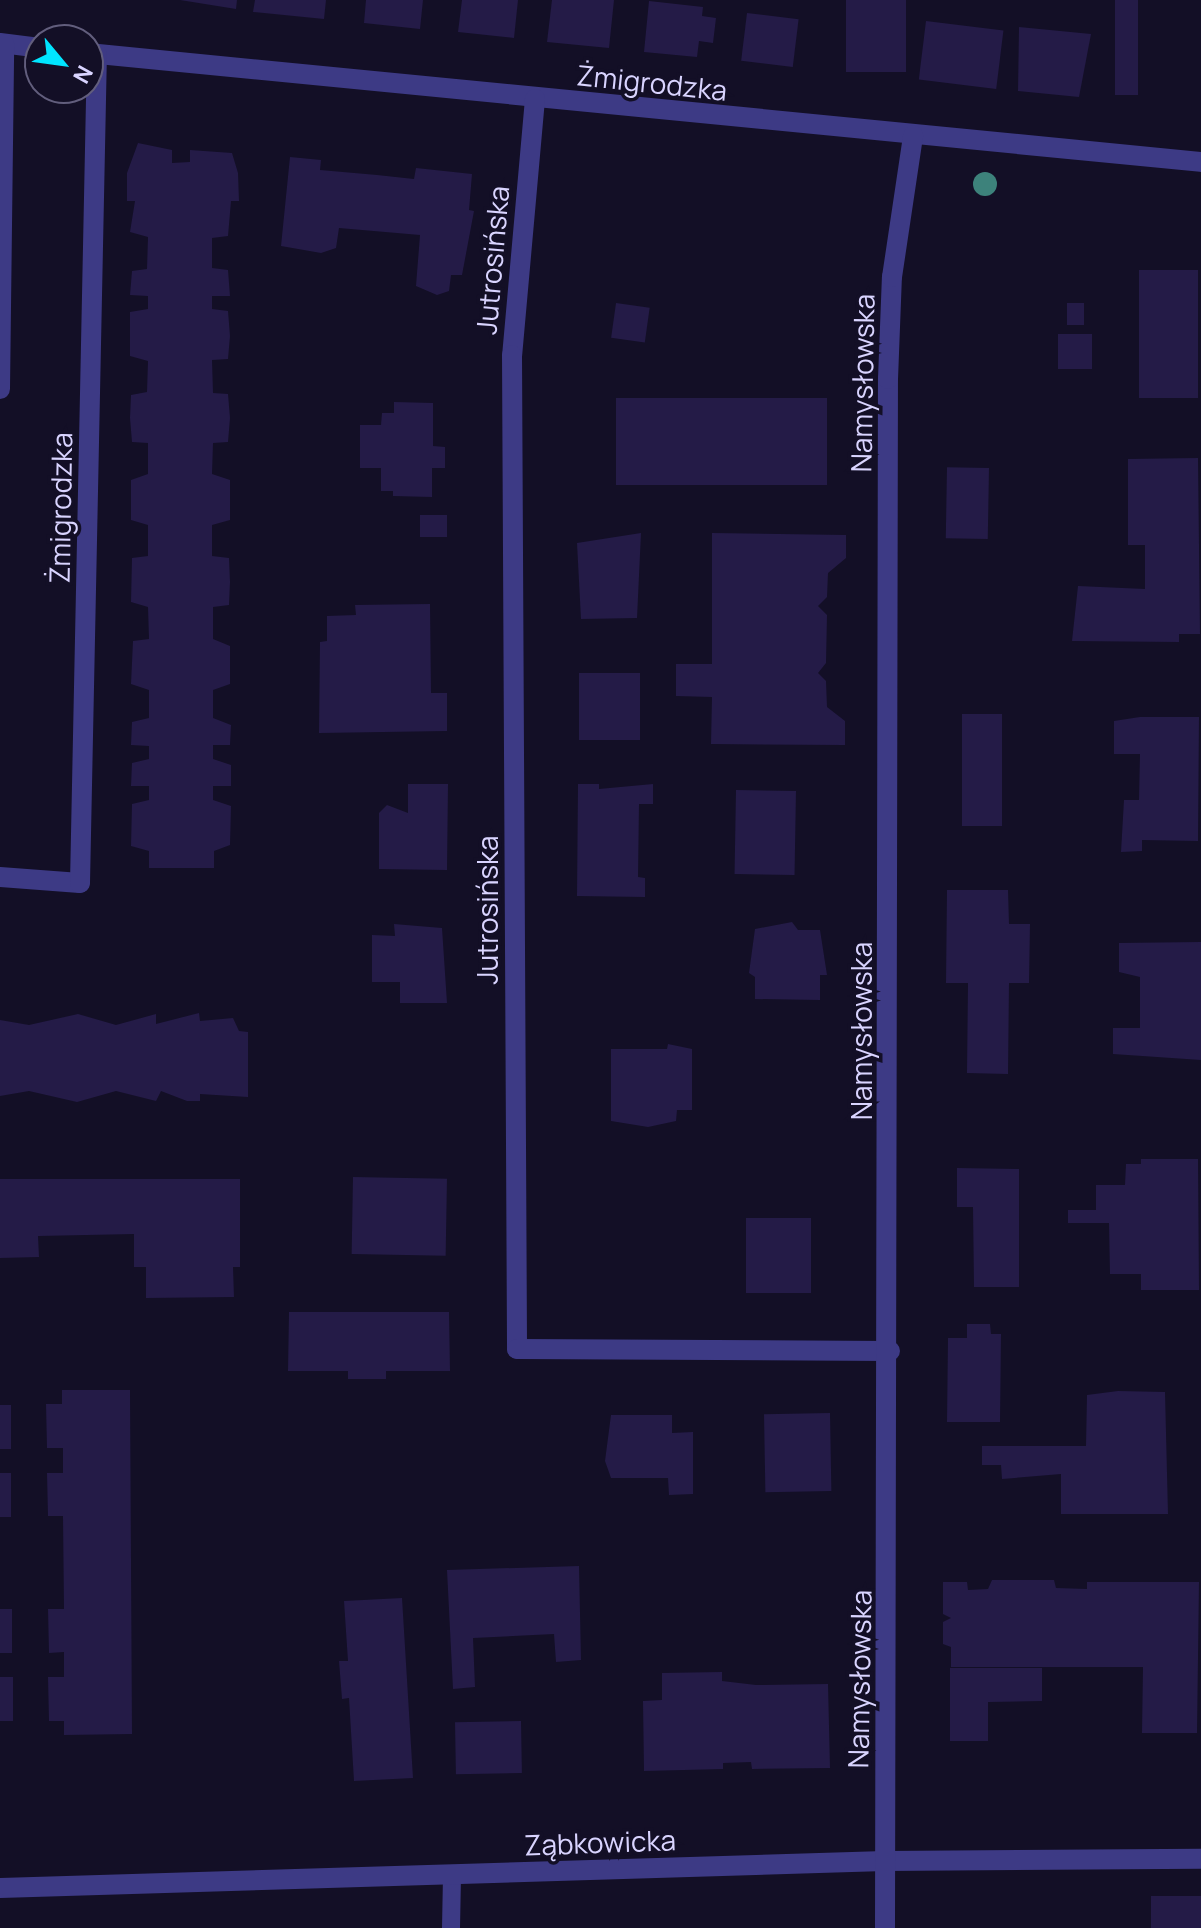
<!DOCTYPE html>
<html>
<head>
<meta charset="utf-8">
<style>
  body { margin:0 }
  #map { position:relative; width:1201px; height:1928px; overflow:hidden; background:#130f26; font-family:Manrope,sans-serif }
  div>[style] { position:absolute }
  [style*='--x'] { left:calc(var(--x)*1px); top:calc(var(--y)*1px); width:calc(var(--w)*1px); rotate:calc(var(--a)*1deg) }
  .building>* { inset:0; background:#241b47; transform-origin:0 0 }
  .lane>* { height:18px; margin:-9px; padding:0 9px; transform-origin:9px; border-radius:9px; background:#3d3a85 }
  .street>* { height:20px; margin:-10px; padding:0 10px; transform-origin:10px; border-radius:10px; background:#3d3a85 }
  .trees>* { width:24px; height:24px; margin:-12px; border-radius:50%; background:#3d827b }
  span { translate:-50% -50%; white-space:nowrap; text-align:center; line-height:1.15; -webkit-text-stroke:7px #130f26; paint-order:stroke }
  .street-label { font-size:28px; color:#d9d4ff }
  .north { position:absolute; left:24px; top:24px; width:80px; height:80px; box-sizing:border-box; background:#130f26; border:2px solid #625e7d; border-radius:50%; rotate:119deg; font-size:22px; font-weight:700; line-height:32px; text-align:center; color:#d9d4ff }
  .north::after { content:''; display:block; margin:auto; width:28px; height:36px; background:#00e5ff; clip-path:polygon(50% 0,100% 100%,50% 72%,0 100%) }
</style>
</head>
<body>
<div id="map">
  <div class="building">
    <div style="clip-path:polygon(180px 0,237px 0,236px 9px)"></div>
    <div style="clip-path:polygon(255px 0,326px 0,324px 19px,253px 12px)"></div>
    <div style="clip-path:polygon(366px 0,423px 0,420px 29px,364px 23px)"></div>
    <div style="clip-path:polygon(462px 0,518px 0,514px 38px,458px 32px)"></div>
    <div style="clip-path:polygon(552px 0,614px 0,609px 48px,547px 42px)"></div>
    <div style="left:846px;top:0;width:60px;height:72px"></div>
    <div style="left:1115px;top:0;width:23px;height:95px"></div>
    <div style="clip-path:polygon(649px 1px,703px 7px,702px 16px,716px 18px,713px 43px,699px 41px,697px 57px,644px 52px)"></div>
    <div style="left:747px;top:13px;width:52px;height:48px;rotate:7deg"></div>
    <div style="left:926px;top:21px;width:78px;height:59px;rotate:7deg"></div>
    <div style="clip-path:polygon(1019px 27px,1091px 34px,1079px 97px,1018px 91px)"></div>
    <div style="clip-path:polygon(138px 143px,172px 150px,172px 163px,190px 162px,190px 150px,232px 153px,238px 173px,239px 201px,231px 201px,228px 236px,212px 238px,212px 268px,228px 270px,230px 296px,212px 296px,212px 309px,228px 311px,230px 336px,228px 359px,212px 360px,213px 393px,228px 394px,230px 418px,228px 442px,213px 443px,212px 474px,230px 480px,230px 520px,212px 525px,212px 556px,229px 558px,230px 582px,229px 605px,213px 607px,213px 639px,230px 646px,230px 684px,213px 690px,213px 718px,231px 725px,230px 745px,213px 745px,213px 759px,231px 765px,231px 786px,213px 786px,213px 800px,231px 806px,230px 845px,214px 851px,214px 868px,149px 868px,149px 851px,131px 846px,132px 804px,149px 800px,149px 786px,131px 786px,132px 763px,149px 759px,149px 746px,131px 745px,132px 722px,149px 718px,149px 690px,131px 684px,133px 641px,149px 639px,148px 607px,131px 602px,132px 558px,148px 556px,148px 525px,131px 520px,131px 480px,148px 474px,148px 443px,132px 442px,130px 418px,131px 395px,147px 392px,148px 361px,130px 356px,130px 312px,148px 309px,148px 296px,130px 295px,132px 271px,147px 269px,148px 237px,130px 232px,135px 201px,127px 201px,127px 173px)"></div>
    <div style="clip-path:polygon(290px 157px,321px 160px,320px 170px,377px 175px,414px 179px,416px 168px,472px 174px,469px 210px,474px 211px,462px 275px,451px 275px,449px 291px,437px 295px,416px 286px,420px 235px,339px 228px,336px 248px,321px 253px,281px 246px)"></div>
    <div style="left:1139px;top:270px;width:59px;height:128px"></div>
    <div style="left:616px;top:303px;width:34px;height:35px;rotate:8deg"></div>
    <div style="left:1067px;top:303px;width:17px;height:22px"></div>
    <div style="left:1058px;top:334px;width:34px;height:35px"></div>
    <div style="left:616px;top:398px;width:211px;height:87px"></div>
    <div style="clip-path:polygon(394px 402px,433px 403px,433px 446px,445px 447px,445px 468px,432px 468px,432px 497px,393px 496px,393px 491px,381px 491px,381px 468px,360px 468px,360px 425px,381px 425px,382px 413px,394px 413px)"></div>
    <div style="clip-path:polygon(1198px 458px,1200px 634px,1179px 634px,1179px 642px,1072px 641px,1078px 586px,1145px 589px,1145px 545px,1128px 545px,1128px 459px)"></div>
    <div style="left:989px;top:468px;width:71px;height:42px;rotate:91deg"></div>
    <div style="left:420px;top:515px;width:27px;height:22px"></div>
    <div style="clip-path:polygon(641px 533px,637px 618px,581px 619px,577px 543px)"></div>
    <div style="clip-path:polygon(712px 533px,846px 535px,846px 558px,828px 573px,827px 597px,818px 606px,827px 615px,826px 663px,818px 673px,826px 681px,827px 707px,845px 721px,845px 745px,711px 744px,712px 697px,676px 696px,676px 664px,712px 664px)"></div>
    <div style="clip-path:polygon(430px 604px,431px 693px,447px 693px,447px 731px,319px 733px,320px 642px,327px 641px,327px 616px,356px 615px,355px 605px)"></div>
    <div style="left:579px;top:673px;width:61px;height:67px"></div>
    <div style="left:962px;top:714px;width:40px;height:112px"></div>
    <div style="clip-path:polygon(1140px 717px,1199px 717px,1198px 841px,1142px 840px,1142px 851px,1121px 852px,1124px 800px,1139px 800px,1140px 754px,1114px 754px,1114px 721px)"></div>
    <div style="clip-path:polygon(408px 784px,448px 784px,447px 870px,379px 869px,379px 813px,387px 805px,408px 813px)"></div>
    <div style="clip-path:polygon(578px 784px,599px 784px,599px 789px,653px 784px,653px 804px,639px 804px,638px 877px,645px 878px,645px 897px,577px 896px)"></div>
    <div style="left:736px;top:790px;width:60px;height:84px;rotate:1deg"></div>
    <div style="clip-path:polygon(947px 890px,1008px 890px,1009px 924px,1030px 924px,1029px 983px,1009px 983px,1008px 1074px,967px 1073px,968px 983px,946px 983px)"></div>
    <div style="clip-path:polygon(792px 922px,798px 930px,820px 930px,827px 975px,820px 975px,820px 1000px,755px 999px,755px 977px,749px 973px,755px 929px)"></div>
    <div style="clip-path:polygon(394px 924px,442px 928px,447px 1003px,400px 1003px,400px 982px,372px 982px,372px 935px,395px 936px)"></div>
    <div style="clip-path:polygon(1201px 942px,1201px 1060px,1113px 1054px,1113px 1028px,1140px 1028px,1140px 977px,1119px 972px,1119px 943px)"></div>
    <div style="clip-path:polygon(199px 1013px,200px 1021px,233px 1018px,239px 1031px,248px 1032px,248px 1097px,200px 1094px,200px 1101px,187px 1101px,161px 1091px,156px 1101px,116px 1091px,77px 1102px,29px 1091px,0 1096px,0 1020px,29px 1025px,78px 1014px,116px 1025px,156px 1014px,156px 1024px)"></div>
    <div style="clip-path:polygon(668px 1044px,692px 1049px,692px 1110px,677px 1110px,676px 1121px,648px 1127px,611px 1121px,611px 1049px,667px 1049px)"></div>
    <div style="clip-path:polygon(1141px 1159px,1198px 1159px,1199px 1290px,1141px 1290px,1141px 1274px,1110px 1274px,1109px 1223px,1068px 1223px,1068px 1210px,1096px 1210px,1096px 1185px,1125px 1185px,1126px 1164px,1141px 1164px)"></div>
    <div style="clip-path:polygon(957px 1168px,1019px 1169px,1019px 1287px,974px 1287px,973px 1207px,957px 1207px)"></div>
    <div style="left:353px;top:1177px;width:94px;height:77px;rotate:1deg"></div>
    <div style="clip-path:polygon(0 1179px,240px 1179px,240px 1267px,233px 1267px,234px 1297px,146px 1298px,146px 1267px,134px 1267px,134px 1234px,38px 1236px,39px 1257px,0 1258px)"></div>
    <div style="left:746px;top:1218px;width:65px;height:75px"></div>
    <div style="clip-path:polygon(289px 1312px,449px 1312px,450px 1371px,386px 1371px,386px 1379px,348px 1379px,348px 1371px,288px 1371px)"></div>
    <div style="clip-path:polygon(967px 1324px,990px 1324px,991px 1334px,1001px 1334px,1000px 1422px,947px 1422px,948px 1338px,967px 1338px)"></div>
    <div style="clip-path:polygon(62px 1390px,130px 1390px,132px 1734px,64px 1735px,64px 1721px,49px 1721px,48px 1677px,64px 1677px,64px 1652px,49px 1653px,48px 1609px,64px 1609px,63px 1516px,48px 1516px,47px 1473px,63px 1473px,63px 1448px,47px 1448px,46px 1404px,62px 1404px)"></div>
    <div style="clip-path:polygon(1118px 1391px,1165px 1392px,1168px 1514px,1061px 1514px,1061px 1474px,1002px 1479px,1001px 1465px,982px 1465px,982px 1446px,1086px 1446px,1087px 1395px)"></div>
    <div style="left:0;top:1405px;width:11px;height:44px"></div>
    <div style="left:830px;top:1413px;width:78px;height:66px;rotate:89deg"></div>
    <div style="clip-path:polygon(611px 1415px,672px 1415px,672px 1433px,693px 1432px,693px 1494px,669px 1495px,668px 1478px,611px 1478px,605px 1461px)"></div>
    <div style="left:0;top:1473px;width:11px;height:44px"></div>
    <div style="clip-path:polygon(579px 1566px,581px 1660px,556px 1662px,554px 1634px,473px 1638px,475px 1687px,453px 1689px,447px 1570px)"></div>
    <div style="clip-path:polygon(992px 1580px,1054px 1580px,1056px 1588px,1087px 1589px,1087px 1582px,1199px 1582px,1197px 1733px,1142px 1733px,1143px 1667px,951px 1667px,951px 1647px,943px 1644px,943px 1622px,951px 1618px,943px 1614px,943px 1582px,967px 1582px,968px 1590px,988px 1589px)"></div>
    <div style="clip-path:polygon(402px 1598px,413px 1778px,354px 1781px,349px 1698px,342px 1699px,339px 1661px,348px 1661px,344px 1601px)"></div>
    <div style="left:0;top:1609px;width:12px;height:44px"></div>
    <div style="clip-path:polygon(950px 1668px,1042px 1668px,1042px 1701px,988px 1702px,988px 1741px,950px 1741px)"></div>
    <div style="clip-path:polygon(722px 1672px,722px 1681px,756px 1685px,828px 1684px,830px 1768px,752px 1769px,751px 1762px,723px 1763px,723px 1769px,644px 1771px,643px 1701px,662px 1700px,662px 1673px)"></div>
    <div style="left:13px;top:1677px;width:44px;height:13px;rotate:90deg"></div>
    <div style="left:521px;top:1721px;width:52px;height:66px;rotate:89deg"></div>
    <div style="left:1201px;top:1896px;width:32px;height:50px;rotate:90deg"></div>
  </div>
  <div class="lane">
    <div style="--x:451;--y:1928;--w:53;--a:-88.9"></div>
  </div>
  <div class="street">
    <div style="--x:0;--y:43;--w:40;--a:7.1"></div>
    <div style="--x:88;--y:53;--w:1118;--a:5.59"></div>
    <div style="--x:535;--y:99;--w:257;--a:95.1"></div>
    <div style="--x:512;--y:355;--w:994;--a:89.71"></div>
    <div style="--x:517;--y:1349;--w:373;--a:0.3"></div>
    <div style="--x:0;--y:389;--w:345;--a:-89.3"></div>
    <div style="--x:0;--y:877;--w:80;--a:4.3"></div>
    <div style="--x:80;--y:883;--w:829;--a:-88.83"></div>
    <div style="--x:0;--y:1888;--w:885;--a:-1.75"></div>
    <div style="--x:885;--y:1861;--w:316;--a:-0.4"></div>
    <div style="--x:885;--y:1928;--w:1549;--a:-89.89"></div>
    <div style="--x:888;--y:379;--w:102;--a:-87.8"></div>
    <div style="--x:892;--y:277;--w:143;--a:-81.5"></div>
  </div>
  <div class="trees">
    <div style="left:985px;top:184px"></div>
  </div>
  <div class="street-label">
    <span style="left:652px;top:82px;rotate:6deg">Żmigrodzka</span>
    <span style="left:492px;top:260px;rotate:-85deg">Jutrosińska</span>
    <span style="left:862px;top:383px;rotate:-89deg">Namysłowska</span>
    <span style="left:60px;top:508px;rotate:-89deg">Żmigrodzka</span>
    <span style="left:487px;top:910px;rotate:-90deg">Jutrosińska</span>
    <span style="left:861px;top:1031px;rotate:-90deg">Namysłowska</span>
    <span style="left:859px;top:1679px;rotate:-89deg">Namysłowska</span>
    <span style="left:600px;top:1842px;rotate:-2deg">Ząbkowicka</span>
  </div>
  <div class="north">N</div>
</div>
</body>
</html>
